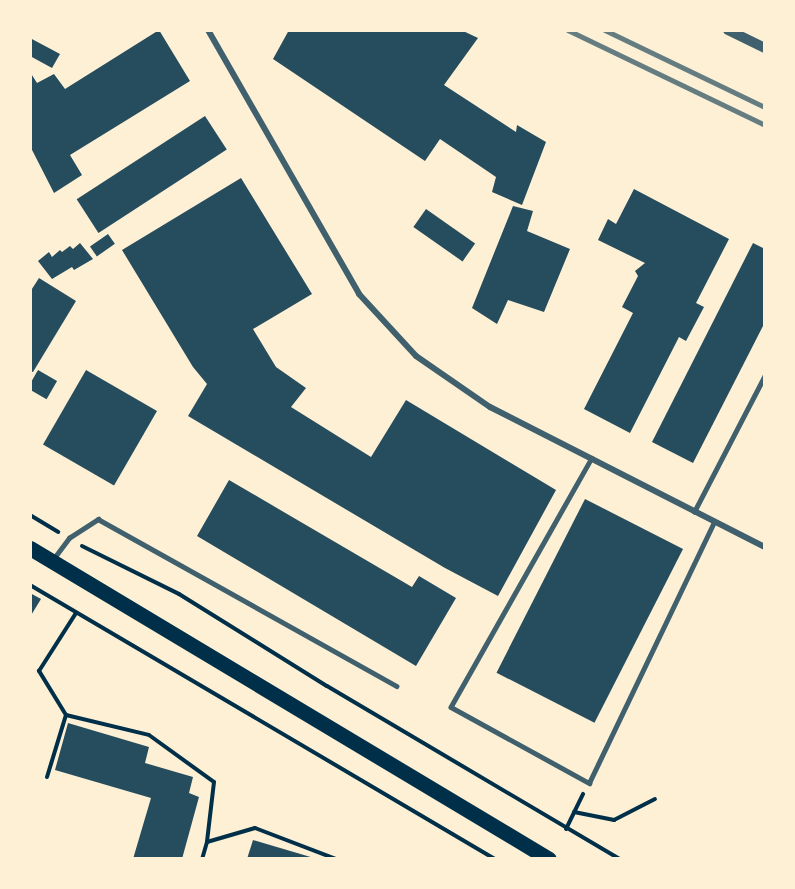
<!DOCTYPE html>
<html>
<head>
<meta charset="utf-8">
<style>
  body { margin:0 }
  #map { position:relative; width:795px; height:889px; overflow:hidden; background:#fdf0d5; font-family:"Sofia Sans Condensed",sans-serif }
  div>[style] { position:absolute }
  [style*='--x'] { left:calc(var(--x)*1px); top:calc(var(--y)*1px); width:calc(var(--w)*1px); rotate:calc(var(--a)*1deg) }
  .building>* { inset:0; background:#264d5e; transform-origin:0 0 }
  .path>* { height:4px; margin:-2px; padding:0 2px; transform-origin:2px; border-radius:2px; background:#003049 }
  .service>* { height:4.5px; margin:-2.25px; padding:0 2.25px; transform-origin:2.25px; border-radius:2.25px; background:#3f606c }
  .minor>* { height:6px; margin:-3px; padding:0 3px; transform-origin:3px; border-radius:3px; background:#3f606c }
  .tertiary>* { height:10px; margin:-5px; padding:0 5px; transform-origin:5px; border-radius:5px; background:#3f606c }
  .primary>* { height:15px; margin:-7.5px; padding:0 7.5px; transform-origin:7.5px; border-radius:7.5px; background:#003049 }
  .rail>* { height:4.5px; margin:-2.25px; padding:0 2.25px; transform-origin:2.25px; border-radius:2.25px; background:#657d81 }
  span { translate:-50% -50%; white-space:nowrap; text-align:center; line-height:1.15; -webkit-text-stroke:4.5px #fdf0d5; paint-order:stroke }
  .frame { position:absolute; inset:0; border:32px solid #fdf0d5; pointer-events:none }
</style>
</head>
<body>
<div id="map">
  <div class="building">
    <div style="clip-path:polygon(159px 30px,190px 81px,70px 155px,82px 175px,54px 193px,30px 146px,30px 72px,37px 83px,54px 74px,65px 89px)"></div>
    <div style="clip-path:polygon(289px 30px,461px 30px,478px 38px,444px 85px,516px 132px,517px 125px,546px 142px,522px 205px,492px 192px,496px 177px,440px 139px,425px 161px,273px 59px)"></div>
    <div style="clip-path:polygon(30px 38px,60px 54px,52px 68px,30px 56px)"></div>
    <div style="left:205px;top:116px;width:40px;height:153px;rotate:57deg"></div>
    <div style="clip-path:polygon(241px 178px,312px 294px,253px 329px,276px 367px,306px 388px,291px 407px,371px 457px,406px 400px,556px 490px,498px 596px,445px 568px,188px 416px,207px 384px,193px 367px,122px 250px)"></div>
    <div style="clip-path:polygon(634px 189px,729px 239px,696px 303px,704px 307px,686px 341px,679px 337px,630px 433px,584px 409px,633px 313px,622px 307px,638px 276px,635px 271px,645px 263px,598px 240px,608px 219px,616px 224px)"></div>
    <div style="clip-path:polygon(513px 206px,533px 211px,527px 231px,570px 249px,544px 312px,508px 300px,497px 324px,472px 308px)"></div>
    <div style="left:426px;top:209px;width:60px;height:22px;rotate:35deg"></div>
    <div style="left:108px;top:234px;width:12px;height:22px;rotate:55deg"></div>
    <div style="clip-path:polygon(80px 243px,93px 259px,74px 270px,72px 267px,52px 279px,38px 261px,49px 252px,52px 257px,60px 250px,62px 252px,70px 246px,73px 249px)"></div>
    <div style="clip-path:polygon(753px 243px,765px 249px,765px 322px,693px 463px,652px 442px)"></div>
    <div style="clip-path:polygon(39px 278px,76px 301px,33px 372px,30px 371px,30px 292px)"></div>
    <div style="left:38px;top:370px;width:22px;height:21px;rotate:30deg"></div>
    <div style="left:86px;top:370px;width:82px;height:86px;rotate:30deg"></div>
    <div style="clip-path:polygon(229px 480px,412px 587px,419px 576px,456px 598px,416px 666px,197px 536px)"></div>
    <div style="left:585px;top:499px;width:110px;height:195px;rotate:27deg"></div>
    <div style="clip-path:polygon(30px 593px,41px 599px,30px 617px)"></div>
    <div style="clip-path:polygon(68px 723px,149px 747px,145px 763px,193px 777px,189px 793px,199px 797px,182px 859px,133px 859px,151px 798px,55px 770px)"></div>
    <div style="clip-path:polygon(253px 840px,314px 858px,314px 859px,247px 859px)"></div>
  </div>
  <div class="path">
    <div style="--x:30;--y:515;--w:33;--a:31"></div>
    <div style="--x:82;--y:546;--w:108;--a:26.3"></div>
    <div style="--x:179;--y:594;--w:174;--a:31.9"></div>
    <div style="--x:327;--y:686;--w:340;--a:30.6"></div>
    <div style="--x:30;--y:585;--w:540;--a:30.51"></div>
    <div style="--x:66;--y:715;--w:52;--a:-121.5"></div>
    <div style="--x:39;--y:671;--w:69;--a:-57.5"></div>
    <div style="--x:47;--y:777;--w:65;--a:-73"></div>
    <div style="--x:66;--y:715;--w:85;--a:13.5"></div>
    <div style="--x:149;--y:735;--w:80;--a:35.9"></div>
    <div style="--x:214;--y:782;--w:60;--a:96.7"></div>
    <div style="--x:207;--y:842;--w:18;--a:106"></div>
    <div style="--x:574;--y:812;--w:41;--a:11.3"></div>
    <div style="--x:614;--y:820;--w:46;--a:-27.1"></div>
    <div style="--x:566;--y:829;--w:39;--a:-64"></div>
    <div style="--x:207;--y:842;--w:50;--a:-16.3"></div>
    <div style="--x:255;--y:828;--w:87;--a:20.9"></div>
  </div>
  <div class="service">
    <div style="--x:592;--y:458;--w:286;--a:119.5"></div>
    <div style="--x:451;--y:707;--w:158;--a:28.8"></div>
    <div style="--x:589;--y:783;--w:289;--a:-64.4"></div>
    <div style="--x:694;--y:512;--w:154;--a:-62.6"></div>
    <div style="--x:54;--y:558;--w:25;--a:-53"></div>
    <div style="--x:69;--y:538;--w:35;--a:-33"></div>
    <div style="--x:98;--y:519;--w:342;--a:29.2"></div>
  </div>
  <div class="minor">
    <div style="--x:208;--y:30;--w:304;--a:60.2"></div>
    <div style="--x:359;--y:294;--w:84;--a:47.4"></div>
    <div style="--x:416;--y:356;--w:90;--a:34.6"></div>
    <div style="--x:490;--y:407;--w:309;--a:27"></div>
  </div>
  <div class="tertiary">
    <div style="--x:728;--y:30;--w:41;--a:25.9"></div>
  </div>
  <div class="primary">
    <div style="--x:30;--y:548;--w:605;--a:30.93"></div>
  </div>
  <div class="rail">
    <div style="--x:568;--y:30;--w:219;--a:25.7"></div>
    <div style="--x:605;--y:30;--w:178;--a:25.7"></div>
  </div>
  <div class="frame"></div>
</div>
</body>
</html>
